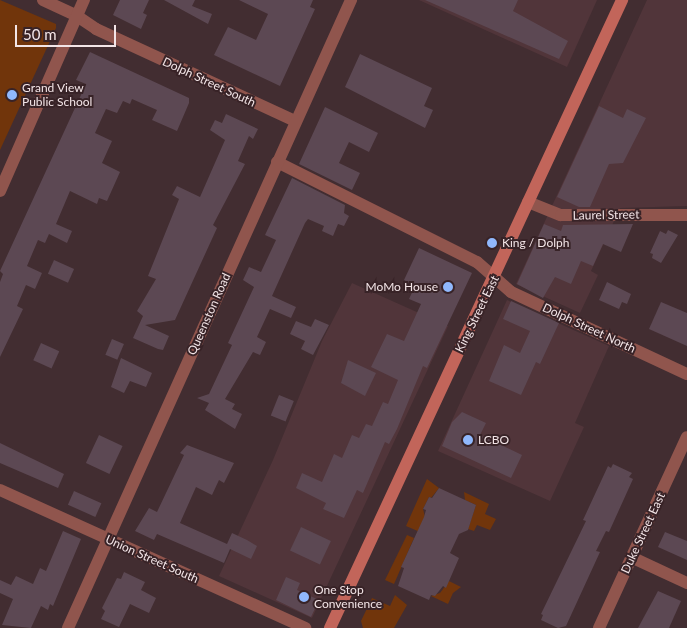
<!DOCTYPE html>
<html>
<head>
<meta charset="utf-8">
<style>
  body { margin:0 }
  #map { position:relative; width:687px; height:628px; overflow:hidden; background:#422d31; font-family:Lato,sans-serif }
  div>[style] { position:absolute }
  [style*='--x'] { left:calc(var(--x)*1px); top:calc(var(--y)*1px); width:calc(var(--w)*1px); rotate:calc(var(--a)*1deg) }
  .built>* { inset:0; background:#51353a }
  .green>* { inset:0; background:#71350b }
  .building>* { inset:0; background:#5c4853; transform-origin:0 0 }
  .street>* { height:12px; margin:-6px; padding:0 6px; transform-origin:6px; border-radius:6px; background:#90554d }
  .secondary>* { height:12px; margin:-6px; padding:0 6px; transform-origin:6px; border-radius:6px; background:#c2655a }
  .dots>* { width:14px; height:14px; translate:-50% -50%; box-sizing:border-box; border:2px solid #382327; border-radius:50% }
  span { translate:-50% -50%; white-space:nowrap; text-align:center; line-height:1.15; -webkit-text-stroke:4px #382327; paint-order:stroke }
  .street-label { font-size:12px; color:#f3e5e7 }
  .poi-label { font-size:12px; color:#f3e5e7 }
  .left { translate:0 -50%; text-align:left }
  .right { translate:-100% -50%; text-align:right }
  .scale { position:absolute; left:15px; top:25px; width:101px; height:22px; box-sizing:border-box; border:2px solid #f3e5e7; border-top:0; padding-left:6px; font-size:15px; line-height:18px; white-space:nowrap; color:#f3e5e7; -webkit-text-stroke:4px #382327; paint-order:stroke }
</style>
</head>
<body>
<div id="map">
  <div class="built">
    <div style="clip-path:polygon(419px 0,597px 0,567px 67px)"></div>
    <div style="clip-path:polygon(647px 0,687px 0,687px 206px,620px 208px,591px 271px,598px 275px,580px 313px,516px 284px)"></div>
    <div style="clip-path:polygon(352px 283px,448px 326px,312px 618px,219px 576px,273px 460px,322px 341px)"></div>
    <div style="clip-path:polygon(507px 300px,609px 346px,575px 423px,584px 427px,550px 501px,438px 451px)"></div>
  </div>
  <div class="green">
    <div style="clip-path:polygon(0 0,56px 24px,56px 28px,0 150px)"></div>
    <div style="clip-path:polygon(427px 479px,439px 488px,431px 498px,429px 497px,423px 509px,425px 517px,420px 532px,406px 526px)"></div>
    <div style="clip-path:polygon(464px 492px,489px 504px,485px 514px,496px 519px,490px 530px,477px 525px,474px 531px,468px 529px,476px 505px,465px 500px)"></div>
    <div style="clip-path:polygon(407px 535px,414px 538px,394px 584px,385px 580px)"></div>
    <div style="clip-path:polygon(449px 581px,461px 587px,453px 593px,448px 604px,431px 596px,440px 593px)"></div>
    <div style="clip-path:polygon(395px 595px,407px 605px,394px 628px,363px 628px,361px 621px,372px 598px,390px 606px)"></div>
  </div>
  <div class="building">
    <div style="clip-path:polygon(120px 0,149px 0,143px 13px,147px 15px,141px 29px,113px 15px)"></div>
    <div style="clip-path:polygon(164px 0,195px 0,192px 6px,212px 14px,208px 24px)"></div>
    <div style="clip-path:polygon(239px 0,313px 0,310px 7px,315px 9px,280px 86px,214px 55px,228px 27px,256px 40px,268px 14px)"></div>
    <div style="clip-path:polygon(425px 0,518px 0,513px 11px,568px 41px,559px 59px)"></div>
    <div style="clip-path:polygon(90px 52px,189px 98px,189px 103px,177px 131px,152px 120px,157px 110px,132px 99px,130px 104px,123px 101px,117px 113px,106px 109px,95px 133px,112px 141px,102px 163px,120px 172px,107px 201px,99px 198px,97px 204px,70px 191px,56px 224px,72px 231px,67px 243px,49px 234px,45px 243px,38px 240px,27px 266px,42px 273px,35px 289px,26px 285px,17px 306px,23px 309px,0 357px,0 282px,3px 274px,0 271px,86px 84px,76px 80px)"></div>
    <div style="clip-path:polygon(360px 54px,432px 88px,424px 106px,433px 110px,425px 128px,345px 87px)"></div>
    <div style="clip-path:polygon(599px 106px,623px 118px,627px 109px,646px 118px,623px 163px,609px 164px,590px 207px,579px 207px,557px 197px)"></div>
    <div style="clip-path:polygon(325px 107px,378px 133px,369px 152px,349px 142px,339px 163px,360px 173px,352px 190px,299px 164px)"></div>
    <div style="clip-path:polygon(226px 114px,258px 129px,253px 139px,249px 136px,238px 161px,245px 164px,213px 225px,217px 228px,175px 320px,145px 325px,169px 336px,163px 350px,158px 349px,133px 338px,143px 316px,137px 311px,156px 279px,148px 276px,179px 199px,172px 195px,177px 186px,200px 197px,225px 140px,210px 130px,215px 120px,222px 123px)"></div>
    <div style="clip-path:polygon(292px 178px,345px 205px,344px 213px,349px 216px,344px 226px,338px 224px,333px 236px,322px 231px,324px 226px,308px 219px,305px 223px,272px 296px,296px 307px,291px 318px,270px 309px,257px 337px,266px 342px,260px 355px,253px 352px,225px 399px,235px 404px,232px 409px,242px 414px,235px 429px,205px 410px,209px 403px,197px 398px,209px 394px,232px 345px,228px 343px,254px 287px,243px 280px,249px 267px,261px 272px,276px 240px,265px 235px)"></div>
    <div style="clip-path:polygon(544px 224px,561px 231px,563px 225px,633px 224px,621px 252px,603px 244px,593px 266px,581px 261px,571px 284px,555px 277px,543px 298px,517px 284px)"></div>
    <div style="clip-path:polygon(668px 230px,678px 235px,661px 263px,652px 258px,653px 254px,650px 253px,660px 231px,666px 234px)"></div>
    <div style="clip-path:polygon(419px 248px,472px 273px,427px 368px,423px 366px,397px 429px,389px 444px,385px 442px,363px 493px,357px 490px,344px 518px,323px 509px,326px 503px,296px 488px,302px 473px,322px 482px,334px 454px,342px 458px,352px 435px,359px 438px,366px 424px,372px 426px,383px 402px,388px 404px,398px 380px,371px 367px,387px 334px,404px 341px,421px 304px,409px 299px,415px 286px,404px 280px)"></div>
    <div style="left:54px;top:260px;width:22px;height:15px;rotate:24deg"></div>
    <div style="clip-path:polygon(607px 282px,631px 294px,627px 304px,622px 302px,619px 309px,599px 300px)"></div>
    <div style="clip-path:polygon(511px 301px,559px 323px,540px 364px,536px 362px,521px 395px,489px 381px,504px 345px,520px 353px,530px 331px,503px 319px)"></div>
    <div style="clip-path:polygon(661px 302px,687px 313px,687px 346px,649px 329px)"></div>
    <div style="clip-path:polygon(315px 319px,329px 325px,313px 355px,301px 349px,305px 341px,290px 334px,296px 321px,311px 327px)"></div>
    <div style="left:112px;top:339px;width:13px;height:17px;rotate:23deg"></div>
    <div style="left:41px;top:343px;width:20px;height:19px;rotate:24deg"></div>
    <div style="clip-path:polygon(121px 358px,152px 373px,146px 387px,130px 381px,124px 393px,111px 387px)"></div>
    <div style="clip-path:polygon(348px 360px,376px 373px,365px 396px,341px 383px)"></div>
    <div style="left:279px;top:395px;width:16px;height:22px;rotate:22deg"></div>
    <div style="clip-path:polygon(462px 412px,486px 423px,480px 435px,522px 455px,511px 478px,442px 446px,452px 422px)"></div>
    <div style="left:99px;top:435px;width:26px;height:31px;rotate:25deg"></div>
    <div style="clip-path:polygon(0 443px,64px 474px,58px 488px,0 463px)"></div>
    <div style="clip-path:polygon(187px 445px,234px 463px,224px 483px,219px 480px,212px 495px,196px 487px,180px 523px,227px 544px,232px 533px,247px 540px,257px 546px,251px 559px,230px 549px,224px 563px,157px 534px,154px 540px,135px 531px,149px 508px,157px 512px,184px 455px,180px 453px)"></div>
    <div style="clip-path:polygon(613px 464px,632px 473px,629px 477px,633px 479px,609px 532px,606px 531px,596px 551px,600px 552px,566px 626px,558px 628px,541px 620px,543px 615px,541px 614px,586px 521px,583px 520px,608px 466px,611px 468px)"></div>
    <div style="clip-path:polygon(439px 488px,476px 505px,468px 530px,459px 534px,450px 553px,459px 558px,446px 588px,443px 586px,435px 596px,431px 595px,429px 600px,398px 586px,404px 568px,401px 567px,424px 517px,426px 510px,423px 509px,429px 497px,432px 498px)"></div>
    <div style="left:74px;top:491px;width:30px;height:15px;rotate:24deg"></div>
    <div style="left:301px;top:527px;width:33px;height:26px;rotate:25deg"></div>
    <div style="clip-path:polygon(63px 531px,81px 539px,53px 606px,50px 604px,48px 610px,41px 606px,31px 628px,2px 625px,13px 599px,0 593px,0 580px,11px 585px,16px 576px,33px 584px,40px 568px,46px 571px)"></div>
    <div style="clip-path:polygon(665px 532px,687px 541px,687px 560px,658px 547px)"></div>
    <div style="clip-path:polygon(124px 572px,145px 582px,141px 590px,156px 598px,149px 613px,130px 604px,119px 627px,101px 619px,105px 611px,102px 608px,117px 578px,121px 579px)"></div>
    <div style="clip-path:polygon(286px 577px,300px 583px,297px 590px,319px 600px,311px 617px,276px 600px)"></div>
    <div style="clip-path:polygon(658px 591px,681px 601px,669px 628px,638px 628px)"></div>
  </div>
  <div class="street">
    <div style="--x:43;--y:0;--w:38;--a:25"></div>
    <div style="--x:77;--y:16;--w:23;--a:34"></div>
    <div style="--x:96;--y:29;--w:219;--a:24.8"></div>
    <div style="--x:277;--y:162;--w:224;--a:26.6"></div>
    <div style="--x:477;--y:262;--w:45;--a:41.4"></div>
    <div style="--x:511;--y:292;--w:194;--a:25"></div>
    <div style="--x:0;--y:191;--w:209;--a:-66.3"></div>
    <div style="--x:528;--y:202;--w:35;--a:22"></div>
    <div style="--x:561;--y:215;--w:126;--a:0"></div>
    <div style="--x:0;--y:490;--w:335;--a:24.3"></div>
    <div style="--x:631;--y:557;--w:62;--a:24.9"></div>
    <div style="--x:68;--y:628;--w:689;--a:-65.74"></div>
    <div style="--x:599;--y:628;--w:210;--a:-65.3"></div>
  </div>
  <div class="secondary">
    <div style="--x:330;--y:628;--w:693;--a:-65.06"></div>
  </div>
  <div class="dots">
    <div style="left:12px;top:95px;background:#90b8fd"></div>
    <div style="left:492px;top:243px;background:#90b8fd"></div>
    <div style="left:448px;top:287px;background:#90b8fd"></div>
    <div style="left:468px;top:440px;background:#90b8fd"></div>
    <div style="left:304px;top:597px;background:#90b8fd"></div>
  </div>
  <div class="street-label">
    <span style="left:209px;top:82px;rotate:25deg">Dolph Street South</span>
    <span style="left:606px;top:215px;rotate:-1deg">Laurel Street</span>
    <span style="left:209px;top:314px;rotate:-66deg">Queenston Road</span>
    <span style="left:477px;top:314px;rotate:-64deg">King Street East</span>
    <span style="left:589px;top:328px;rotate:25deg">Dolph Street North</span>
    <span style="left:643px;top:533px;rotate:-65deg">Duke Street East</span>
    <span style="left:152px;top:559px;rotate:24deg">Union Street South</span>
  </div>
  <div class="poi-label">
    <span class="left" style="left:22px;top:95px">Grand View<br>Public School</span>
    <span class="left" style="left:502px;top:243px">King / Dolph</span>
    <span class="right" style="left:438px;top:287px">MoMo House</span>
    <span class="left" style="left:478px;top:440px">LCBO</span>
    <span class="left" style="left:314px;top:597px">One Stop<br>Convenience</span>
  </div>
  <div class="scale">50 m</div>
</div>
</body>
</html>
